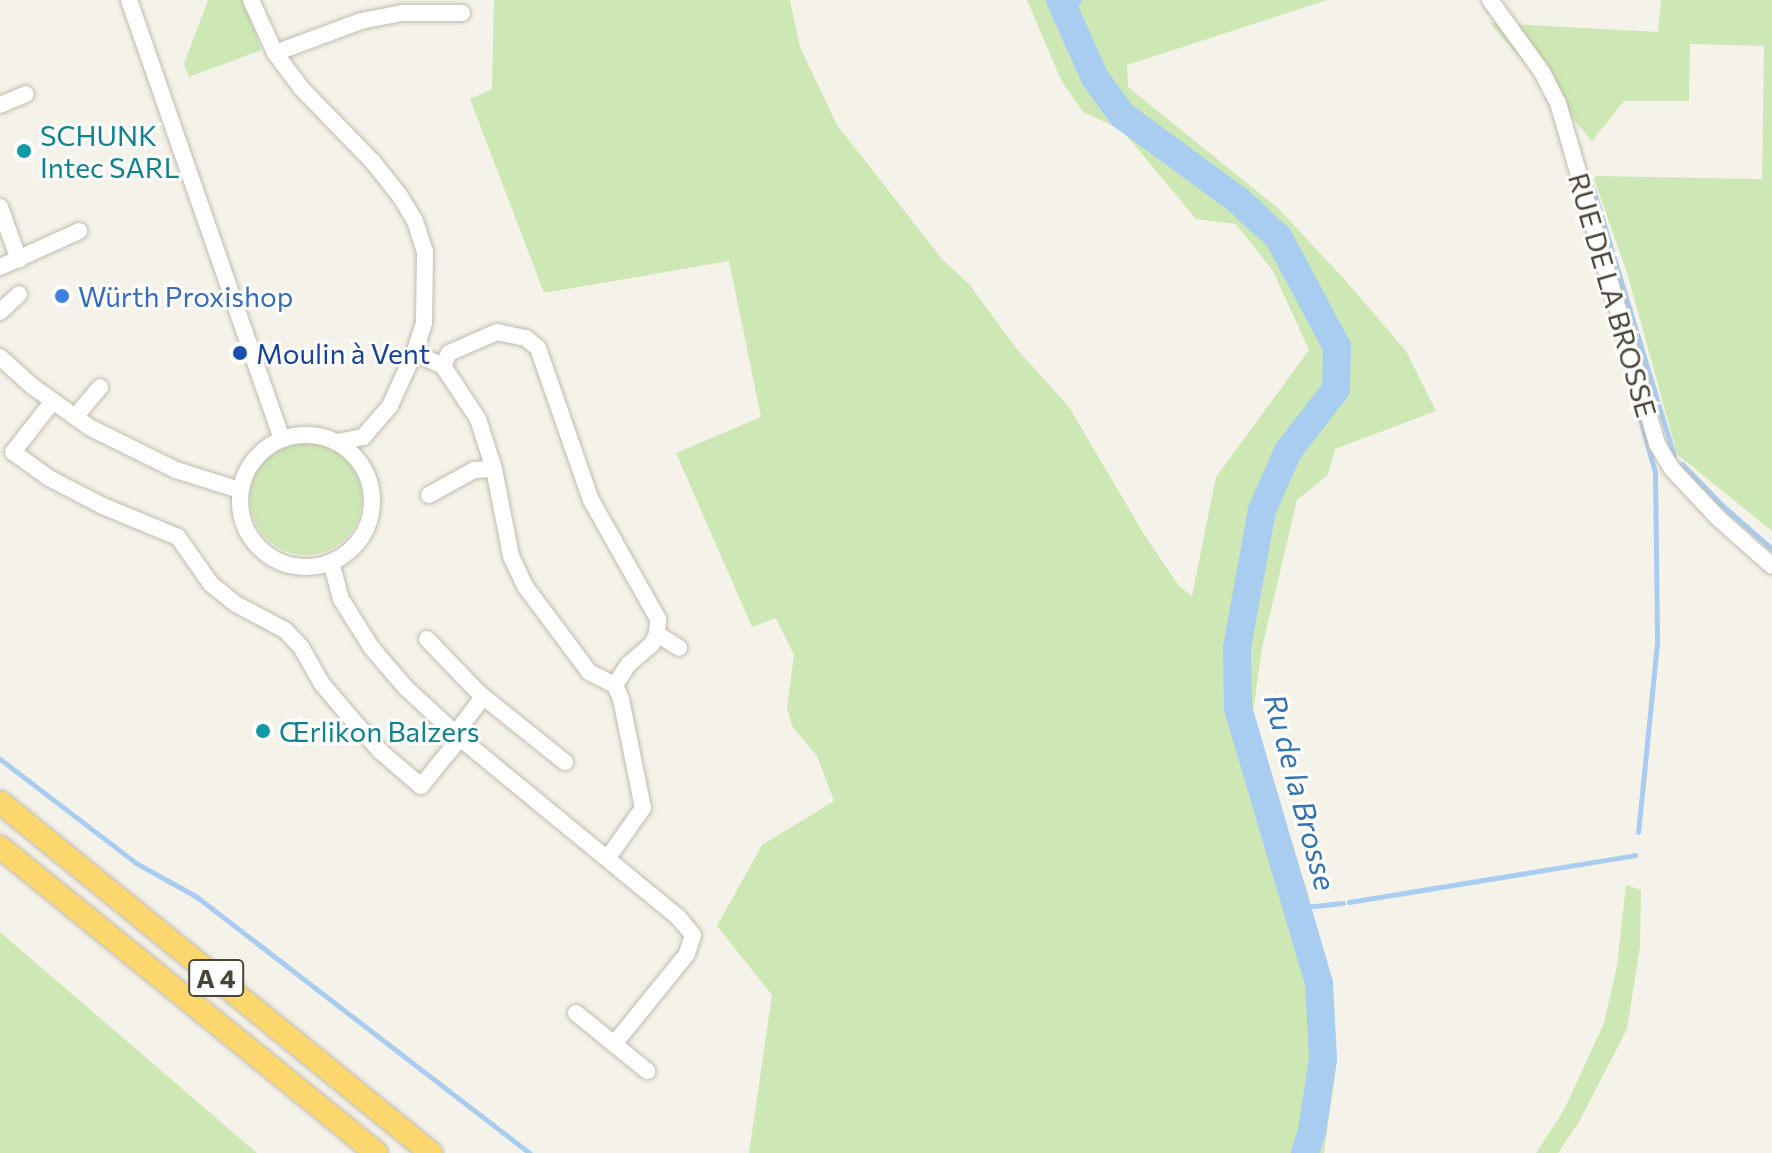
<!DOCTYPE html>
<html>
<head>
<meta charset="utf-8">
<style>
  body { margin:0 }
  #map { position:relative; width:1772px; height:1153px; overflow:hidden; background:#f5f2ea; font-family:Commissioner,sans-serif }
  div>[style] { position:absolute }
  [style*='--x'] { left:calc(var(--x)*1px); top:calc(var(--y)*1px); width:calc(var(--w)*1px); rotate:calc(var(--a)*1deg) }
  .green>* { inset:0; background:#cde8b4 }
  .round { border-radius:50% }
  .stream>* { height:5px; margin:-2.5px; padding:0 2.5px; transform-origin:2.5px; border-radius:2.5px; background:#a8cdf0 }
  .river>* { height:28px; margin:-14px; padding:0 14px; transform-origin:14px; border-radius:14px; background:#a8cdf0 }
  .roads { filter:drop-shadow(0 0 2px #c0bbad) drop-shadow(0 0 2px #c0bbad) }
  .minor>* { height:16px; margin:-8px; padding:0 8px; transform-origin:8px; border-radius:8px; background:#fff }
  .minor>.ring { margin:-8px; padding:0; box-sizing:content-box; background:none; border:16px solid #fff; border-radius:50% }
  .highway>* { height:22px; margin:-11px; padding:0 11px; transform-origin:11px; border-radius:11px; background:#fbd76e }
  .dots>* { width:22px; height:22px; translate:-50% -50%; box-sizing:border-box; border:4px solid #fff; border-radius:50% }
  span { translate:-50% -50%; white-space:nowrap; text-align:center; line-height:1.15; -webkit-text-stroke:6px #fff; paint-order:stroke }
  .shield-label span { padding:2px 6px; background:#fff; border:2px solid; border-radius:6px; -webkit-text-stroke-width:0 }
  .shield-label { font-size:26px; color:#494438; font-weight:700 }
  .culture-label { font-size:28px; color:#0d838f }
  .left { translate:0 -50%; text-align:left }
  .street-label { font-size:28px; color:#494438 }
  .shop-label { font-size:28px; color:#366cbe }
  .transit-label { font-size:28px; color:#164399 }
  .water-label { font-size:30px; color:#3273b4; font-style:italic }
</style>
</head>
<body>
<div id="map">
  <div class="green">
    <div style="clip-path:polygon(208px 0,244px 0,261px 50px,189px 77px,184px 64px)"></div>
    <div style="clip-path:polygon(494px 0,790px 0,800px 47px,837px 125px,942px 259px,969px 284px,1016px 348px,1069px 407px,1145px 536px,1179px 586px,1192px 596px,1216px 477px,1309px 350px,1273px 271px,1236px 224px,1196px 219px,1122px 130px,1083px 112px,1061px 80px,1027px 0,1327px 0,1127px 65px,1128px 87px,1278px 208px,1345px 280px,1406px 351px,1436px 411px,1335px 449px,1328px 475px,1297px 500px,1262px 648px,1253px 713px,1269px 779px,1308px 893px,1331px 1002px,1335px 1075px,1324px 1153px,749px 1153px,772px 995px,717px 926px,762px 845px,834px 801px,817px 756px,792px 726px,787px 708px,794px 655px,776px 618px,752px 627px,676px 453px,761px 417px,729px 261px,544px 293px,470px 99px,492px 89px)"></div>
    <div style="clip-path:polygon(1661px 0,1772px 0,1772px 531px,1677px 454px,1628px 276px,1593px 176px,1762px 179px,1764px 46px,1690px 44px,1689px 101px,1624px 101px,1592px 141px,1490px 23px,1658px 32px)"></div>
    <div class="round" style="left:250px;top:443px;width:112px;height:112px"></div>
    <div style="clip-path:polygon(1626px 885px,1641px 890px,1640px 946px,1627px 1029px,1579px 1122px,1558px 1153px,1536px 1153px,1564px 1110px,1604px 1023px,1617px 966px)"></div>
    <div style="clip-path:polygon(0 932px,257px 1153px,0 1153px)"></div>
  </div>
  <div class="stream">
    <div style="--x:1067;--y:18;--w:22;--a:-56"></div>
    <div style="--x:1593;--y:189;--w:278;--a:73.1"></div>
    <div style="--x:1635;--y:401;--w:74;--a:74.3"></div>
    <div style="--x:1655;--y:472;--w:171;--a:89.3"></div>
    <div style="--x:1657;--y:643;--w:190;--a:95.7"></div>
    <div style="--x:1682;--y:464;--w:59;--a:45.7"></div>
    <div style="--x:1723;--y:506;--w:65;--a:41.3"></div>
    <div style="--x:0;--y:759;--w:171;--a:37.4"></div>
    <div style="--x:136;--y:863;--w:70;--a:29.1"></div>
    <div style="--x:197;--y:897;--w:420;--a:37.6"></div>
    <div style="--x:1349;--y:902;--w:290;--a:-9.3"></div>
    <div style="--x:1295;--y:908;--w:48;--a:-5.9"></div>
  </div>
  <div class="river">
    <div style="--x:1060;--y:0;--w:85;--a:65.8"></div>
    <div style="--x:1095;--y:78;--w:46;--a:53.9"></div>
    <div style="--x:1122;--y:115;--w:145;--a:36.3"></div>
    <div style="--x:1239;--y:201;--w:54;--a:42.8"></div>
    <div style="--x:1279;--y:238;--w:123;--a:62"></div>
    <div style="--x:1337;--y:347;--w:42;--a:91.4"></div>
    <div style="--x:1336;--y:389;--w:78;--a:127.7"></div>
    <div style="--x:1288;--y:451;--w:64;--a:113.8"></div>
    <div style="--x:1262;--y:510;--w:140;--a:100.3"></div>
    <div style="--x:1237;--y:648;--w:60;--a:89"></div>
    <div style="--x:1238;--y:708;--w:288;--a:73.6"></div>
    <div style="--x:1319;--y:984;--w:75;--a:86.9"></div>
    <div style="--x:1323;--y:1059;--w:73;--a:98.7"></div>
    <div style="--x:1312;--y:1131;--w:23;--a:108"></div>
  </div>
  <div class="roads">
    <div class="minor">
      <div style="--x:129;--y:0;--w:465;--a:70.8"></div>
      <div style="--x:251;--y:0;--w:58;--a:65.6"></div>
      <div style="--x:275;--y:53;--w:45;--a:53.1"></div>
      <div style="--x:302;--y:89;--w:102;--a:45.8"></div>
      <div style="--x:373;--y:162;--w:43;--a:51.5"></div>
      <div style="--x:400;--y:196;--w:29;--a:59"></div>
      <div style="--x:415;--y:221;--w:32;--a:72"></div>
      <div style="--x:425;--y:251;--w:72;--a:90.8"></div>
      <div style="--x:424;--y:323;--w:32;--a:108"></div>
      <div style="--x:414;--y:353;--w:58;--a:114.4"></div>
      <div style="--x:390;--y:406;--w:41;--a:131.1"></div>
      <div style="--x:363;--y:437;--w:25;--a:169"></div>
      <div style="--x:1490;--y:0;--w:89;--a:54.2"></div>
      <div style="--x:1542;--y:72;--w:35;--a:63"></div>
      <div style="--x:1558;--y:103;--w:355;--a:73.8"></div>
      <div style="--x:1657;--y:444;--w:29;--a:59"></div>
      <div style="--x:1672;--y:469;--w:67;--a:46.8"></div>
      <div style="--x:1718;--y:518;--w:72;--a:41.6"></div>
      <div style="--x:275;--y:53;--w:92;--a:-20.4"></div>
      <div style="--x:361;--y:21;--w:42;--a:-11"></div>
      <div style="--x:402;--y:13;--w:60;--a:0"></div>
      <div style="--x:0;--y:105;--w:28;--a:-23"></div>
      <div style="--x:0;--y:207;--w:56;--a:70.3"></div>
      <div style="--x:0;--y:267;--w:87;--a:-24.5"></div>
      <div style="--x:0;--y:312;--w:26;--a:-43"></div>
      <div style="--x:414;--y:353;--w:32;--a:24"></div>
      <div style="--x:443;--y:366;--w:64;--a:56.6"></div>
      <div style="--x:478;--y:419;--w:52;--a:72.3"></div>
      <div style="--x:494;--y:469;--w:89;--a:78.9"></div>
      <div style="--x:511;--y:556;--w:33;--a:65"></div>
      <div style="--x:525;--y:586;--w:107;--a:53.3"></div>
      <div style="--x:589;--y:672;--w:29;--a:27"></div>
      <div style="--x:615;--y:685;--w:15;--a:67"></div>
      <div style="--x:621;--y:699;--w:111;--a:78.6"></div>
      <div style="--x:643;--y:808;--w:62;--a:125.2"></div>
      <div style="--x:0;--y:357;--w:43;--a:42.2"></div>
      <div style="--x:32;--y:386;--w:70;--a:35.7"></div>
      <div style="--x:89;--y:427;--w:97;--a:26.3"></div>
      <div style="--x:176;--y:470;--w:67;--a:17.4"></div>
      <div style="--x:443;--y:366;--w:14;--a:-65"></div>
      <div style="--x:449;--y:353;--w:52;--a:-23.6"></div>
      <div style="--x:497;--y:332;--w:30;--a:12"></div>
      <div style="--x:526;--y:338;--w:16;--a:40"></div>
      <div style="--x:538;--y:348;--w:161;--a:70.8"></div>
      <div style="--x:591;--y:500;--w:137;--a:60.6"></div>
      <div style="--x:658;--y:619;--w:15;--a:94"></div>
      <div style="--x:657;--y:634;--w:11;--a:117"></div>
      <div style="--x:652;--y:644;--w:32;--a:139"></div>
      <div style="--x:628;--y:665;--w:24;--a:123"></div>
      <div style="--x:53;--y:401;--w:65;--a:128.1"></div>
      <div style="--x:13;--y:452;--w:44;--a:35.8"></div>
      <div style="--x:49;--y:478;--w:61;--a:27.4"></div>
      <div style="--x:103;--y:506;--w:81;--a:22.5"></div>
      <div style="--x:178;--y:537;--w:57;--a:54.9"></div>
      <div style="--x:211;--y:584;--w:32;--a:39"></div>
      <div style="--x:236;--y:604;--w:55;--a:28"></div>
      <div style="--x:285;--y:630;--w:23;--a:47"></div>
      <div style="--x:301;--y:647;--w:43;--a:60.4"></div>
      <div style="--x:322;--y:684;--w:45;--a:49.5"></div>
      <div style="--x:351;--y:718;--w:44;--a:48.7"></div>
      <div style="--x:380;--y:751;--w:54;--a:40.5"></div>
      <div style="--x:421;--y:786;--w:62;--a:-50.9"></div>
      <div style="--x:75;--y:417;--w:39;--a:-50"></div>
      <div class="ring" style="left:240px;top:435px;width:116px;height:116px"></div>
      <div style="--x:429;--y:495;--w:51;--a:-29.1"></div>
      <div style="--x:474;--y:470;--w:20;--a:-3"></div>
      <div style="--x:331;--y:562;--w:38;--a:75"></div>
      <div style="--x:341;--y:599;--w:57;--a:58"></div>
      <div style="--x:371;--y:647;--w:52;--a:49.6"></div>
      <div style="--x:405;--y:687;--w:75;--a:42.8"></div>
      <div style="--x:460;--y:738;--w:282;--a:39.4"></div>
      <div style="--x:678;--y:917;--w:23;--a:50"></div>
      <div style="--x:693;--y:935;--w:20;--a:108"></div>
      <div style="--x:687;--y:954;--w:116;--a:129"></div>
      <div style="--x:657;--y:634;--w:26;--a:32"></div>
      <div style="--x:427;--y:639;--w:76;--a:46.1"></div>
      <div style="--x:480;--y:694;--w:109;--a:38.7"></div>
      <div style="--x:455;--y:734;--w:46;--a:-52.9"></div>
      <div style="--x:576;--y:1013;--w:92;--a:39.2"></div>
    </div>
    <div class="highway">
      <div style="--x:0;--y:802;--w:556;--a:39.16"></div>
      <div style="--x:0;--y:847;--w:485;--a:39.1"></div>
    </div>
  </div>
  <div class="dots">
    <div style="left:24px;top:151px;background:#0f9aa8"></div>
    <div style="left:62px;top:296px;background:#3f7fe0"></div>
    <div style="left:240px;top:353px;background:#1a4fb4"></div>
    <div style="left:263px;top:731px;background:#0f9aa8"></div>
  </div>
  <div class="shield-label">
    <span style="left:216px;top:978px">A 4</span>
  </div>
  <div class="culture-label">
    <span class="left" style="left:40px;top:151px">SCHUNK<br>Intec SARL</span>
    <span class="left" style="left:279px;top:731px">Œrlikon Balzers</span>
  </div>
  <div class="street-label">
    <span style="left:1613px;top:295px;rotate:74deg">RUE DE LA BROSSE</span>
  </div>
  <div class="shop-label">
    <span class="left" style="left:78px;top:296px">Würth Proxishop</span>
  </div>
  <div class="transit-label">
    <span class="left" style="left:256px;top:353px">Moulin à Vent</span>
  </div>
  <div class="water-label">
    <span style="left:1301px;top:792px;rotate:75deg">Ru de la Brosse</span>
  </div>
</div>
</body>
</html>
